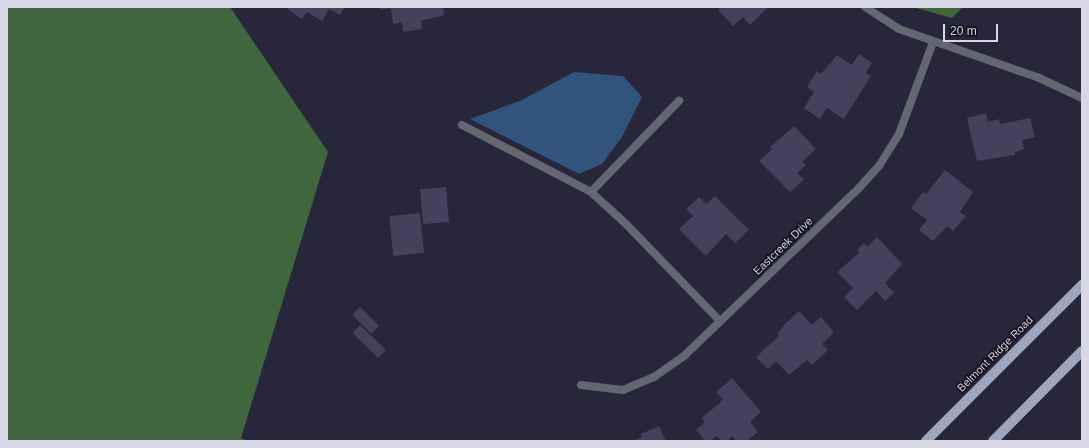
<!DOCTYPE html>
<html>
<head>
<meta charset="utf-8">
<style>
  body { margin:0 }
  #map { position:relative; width:1089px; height:448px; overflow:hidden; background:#27263b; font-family:Helvetica,sans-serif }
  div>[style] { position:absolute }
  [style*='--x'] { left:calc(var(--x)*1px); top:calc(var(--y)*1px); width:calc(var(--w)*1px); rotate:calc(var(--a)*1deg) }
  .forest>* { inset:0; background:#3f663d }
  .water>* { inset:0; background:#32537c }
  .building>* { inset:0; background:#44425a; transform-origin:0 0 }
  .service>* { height:8px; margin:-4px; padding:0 4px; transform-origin:4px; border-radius:4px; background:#646772 }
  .minor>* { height:8px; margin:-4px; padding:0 4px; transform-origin:4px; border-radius:4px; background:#646772 }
  .primary>* { height:10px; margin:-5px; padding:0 5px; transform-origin:5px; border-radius:5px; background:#9ea6bc }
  span { translate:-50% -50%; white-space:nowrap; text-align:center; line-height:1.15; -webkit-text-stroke:3px #11101a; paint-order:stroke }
  .street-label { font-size:11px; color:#d7d7e5 }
  .frame { position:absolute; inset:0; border:8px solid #d7d7e5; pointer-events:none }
  .scale { position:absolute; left:943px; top:24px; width:55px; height:18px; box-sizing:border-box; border:2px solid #d7d7e5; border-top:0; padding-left:5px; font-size:12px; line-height:14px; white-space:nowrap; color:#d7d7e5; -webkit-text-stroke:3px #11101a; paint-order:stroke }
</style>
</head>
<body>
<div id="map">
  <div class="forest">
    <div style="clip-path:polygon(7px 7px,230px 7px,328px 152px,241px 438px,247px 441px,7px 441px)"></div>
    <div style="clip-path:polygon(912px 7px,963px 7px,952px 18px)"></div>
  </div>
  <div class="water">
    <div style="clip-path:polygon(574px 72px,623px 76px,642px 97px,622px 137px,602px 164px,579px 174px,470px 119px,520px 101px)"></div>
  </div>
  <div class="building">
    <div style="clip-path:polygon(288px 7px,345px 7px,340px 15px,329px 9px,322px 21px,307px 12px,302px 19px,287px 9px)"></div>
    <div style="clip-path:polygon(380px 7px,443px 7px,444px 15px,421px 21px,422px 29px,403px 32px,402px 22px,393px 24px,391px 8px,380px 10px)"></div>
    <div style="clip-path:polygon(721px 7px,768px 7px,750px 25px,743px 17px,733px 26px,718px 10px)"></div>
    <div style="clip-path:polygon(859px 54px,872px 63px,866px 73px,871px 76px,844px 119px,827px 108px,820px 119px,804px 108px,814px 92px,807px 87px,817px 71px,821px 74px,837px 55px,852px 65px)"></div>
    <div style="clip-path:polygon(986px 113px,988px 122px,999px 119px,1000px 124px,1030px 118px,1035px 137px,1022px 140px,1024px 149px,1015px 152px,1015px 155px,977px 161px,967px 118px)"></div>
    <div style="clip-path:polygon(794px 126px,816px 149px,802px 162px,806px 165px,797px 173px,804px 179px,790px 192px,759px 161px,772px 149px,770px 147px)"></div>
    <div style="clip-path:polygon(945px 170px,973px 192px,960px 212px,966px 216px,953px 231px,947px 226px,933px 241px,919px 230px,927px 220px,911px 208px,923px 192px,926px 194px)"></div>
    <div style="left:446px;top:187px;width:35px;height:26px;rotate:85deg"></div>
    <div style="clip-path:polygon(715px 196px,749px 230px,735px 243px,726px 234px,706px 256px,679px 229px,693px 216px,686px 209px,699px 197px,706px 204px)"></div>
    <div style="left:420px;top:213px;width:40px;height:31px;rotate:84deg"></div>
    <div style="clip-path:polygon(877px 237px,902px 264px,885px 283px,894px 293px,885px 301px,876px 291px,857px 310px,844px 297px,853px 288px,837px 272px,860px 252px,857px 250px,864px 243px,867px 247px)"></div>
    <div style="left:360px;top:307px;width:27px;height:11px;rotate:45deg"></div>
    <div style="clip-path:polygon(799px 311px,812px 325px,821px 317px,834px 332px,822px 344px,828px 350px,812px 365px,807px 360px,789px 375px,776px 361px,768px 369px,756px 357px,779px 336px,777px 334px,785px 324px)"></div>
    <div style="left:360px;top:325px;width:36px;height:11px;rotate:44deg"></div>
    <div style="clip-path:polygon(732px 378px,761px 412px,750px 422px,758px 432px,747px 441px,736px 441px,732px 436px,727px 441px,722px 441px,717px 436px,711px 441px,705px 441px,696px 430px,705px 422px,702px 418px,723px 400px,716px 392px)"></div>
    <div style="clip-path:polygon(659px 426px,666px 441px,633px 441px,642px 437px,641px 434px)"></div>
  </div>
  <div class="service">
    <div style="--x:462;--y:125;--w:145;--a:27.4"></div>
    <div style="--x:591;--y:192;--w:46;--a:42.4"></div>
    <div style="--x:625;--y:223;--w:136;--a:45.9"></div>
    <div style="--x:591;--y:192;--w:127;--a:-46"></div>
  </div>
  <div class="minor">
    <div style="--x:865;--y:7;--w:40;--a:32.9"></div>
    <div style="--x:899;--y:29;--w:146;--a:19.2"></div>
    <div style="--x:1037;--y:77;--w:50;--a:25"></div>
    <div style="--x:581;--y:385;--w:42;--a:6.8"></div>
    <div style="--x:623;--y:390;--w:34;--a:-23"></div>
    <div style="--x:654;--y:377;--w:38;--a:-35"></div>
    <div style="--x:685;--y:355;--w:241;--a:-43.8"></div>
    <div style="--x:859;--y:188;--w:30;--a:-48"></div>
    <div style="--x:879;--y:166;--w:38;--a:-58"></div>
    <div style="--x:899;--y:134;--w:98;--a:-69.7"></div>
  </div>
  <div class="primary">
    <div style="--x:926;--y:441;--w:221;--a:-45"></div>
    <div style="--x:993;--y:441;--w:127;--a:-45.3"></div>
  </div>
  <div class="street-label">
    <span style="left:783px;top:246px;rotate:-44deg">Eastcreek Drive</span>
    <span style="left:995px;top:354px;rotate:-45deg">Belmont Ridge Road</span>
  </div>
  <div class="frame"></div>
  <div class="scale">20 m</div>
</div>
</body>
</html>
